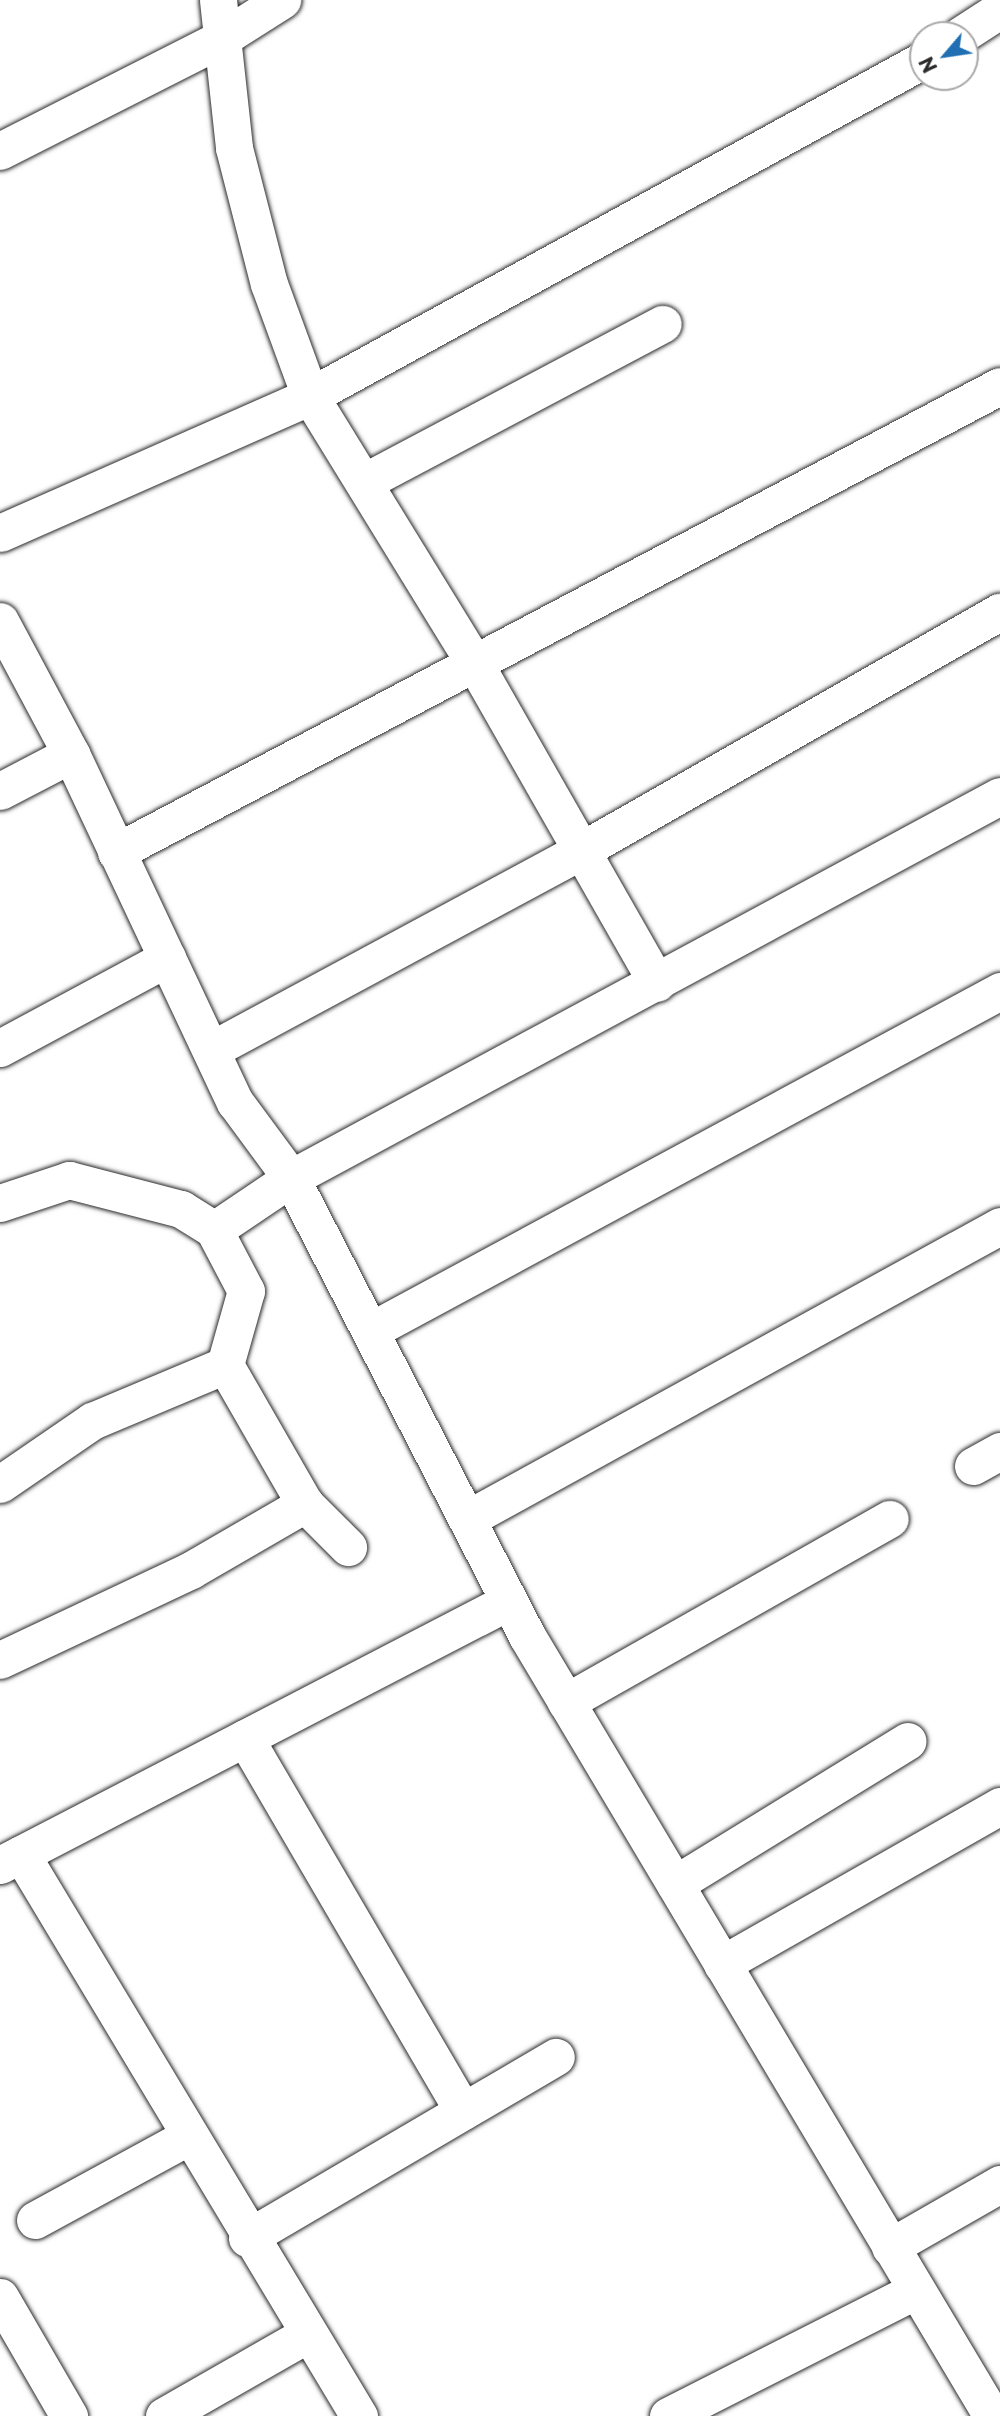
<!DOCTYPE html>
<html>
<head>
<meta charset="utf-8">
<style>
  body { margin:0 }
  #map { position:relative; width:1000px; height:2416px; overflow:hidden; background:#fff; font-family:"Playpen Sans",sans-serif }
  div>[style] { position:absolute }
  [style*='--x'] { left:calc(var(--x)*1px); top:calc(var(--y)*1px); width:calc(var(--w)*1px); rotate:calc(var(--a)*1deg) }
  .roads { filter:drop-shadow(0 0 2px #2b2b2b) drop-shadow(0 0 2px #2b2b2b) }
  .street>* { height:37px; margin:-18.5px; padding:0 18.5px; transform-origin:18.5px; border-radius:18.5px; background:#fff }
  span { translate:-50% -50%; white-space:nowrap; text-align:center; line-height:1.15; -webkit-text-stroke:5px #fff; paint-order:stroke }
  .north { position:absolute; left:909px; top:21px; width:70px; height:70px; box-sizing:border-box; background:#fff; border:2px solid #aaa; border-radius:50%; rotate:241deg; font-size:19px; font-weight:700; line-height:28px; text-align:center; color:#2b2b2b }
  .north::after { content:''; display:block; margin:auto; width:24px; height:32px; background:#1f6fb2; clip-path:polygon(50% 0,100% 100%,50% 72%,0 100%) }
</style>
</head>
<body>
<div id="map">
  <div class="roads">
    <div class="street">
      <div style="--x:218;--y:0;--w:149;--a:83.8"></div>
      <div style="--x:234;--y:148;--w:140;--a:75.6"></div>
      <div style="--x:269;--y:284;--w:119;--a:69.9"></div>
      <div style="--x:310;--y:396;--w:315;--a:58.4"></div>
      <div style="--x:475;--y:664;--w:367;--a:60.3"></div>
      <div style="--x:961;--y:35;--w:37;--a:-33"></div>
      <div style="--x:0;--y:151;--w:246;--a:-26.9"></div>
      <div style="--x:219;--y:40;--w:75;--a:-32.4"></div>
      <div style="--x:364;--y:482;--w:338;--a:-27.9"></div>
      <div style="--x:0;--y:533;--w:339;--a:-23.8"></div>
      <div style="--x:310;--y:396;--w:699;--a:-28.73"></div>
      <div style="--x:0;--y:621;--w:151;--a:61.9"></div>
      <div style="--x:71;--y:754;--w:385;--a:64.8"></div>
      <div style="--x:235;--y:1102;--w:94;--a:53.6"></div>
      <div style="--x:291;--y:1178;--w:515;--a:62.74"></div>
      <div style="--x:527;--y:1636;--w:908;--a:59.2"></div>
      <div style="--x:0;--y:791;--w:80;--a:-27.5"></div>
      <div style="--x:116;--y:852;--w:999;--a:-27.8"></div>
      <div style="--x:0;--y:1048;--w:190;--a:-28.3"></div>
      <div style="--x:211;--y:1050;--w:421;--a:-28.3"></div>
      <div style="--x:582;--y:850;--w:481;--a:-29.7"></div>
      <div style="--x:0;--y:1203;--w:73;--a:-18.4"></div>
      <div style="--x:69;--y:1180;--w:116;--a:14.5"></div>
      <div style="--x:181;--y:1209;--w:39;--a:32"></div>
      <div style="--x:214;--y:1230;--w:93;--a:-34"></div>
      <div style="--x:291;--y:1178;--w:805;--a:-28.32"></div>
      <div style="--x:370;--y:1331;--w:716;--a:-28.35"></div>
      <div style="--x:225;--y:1365;--w:160;--a:60.1"></div>
      <div style="--x:305;--y:1504;--w:61;--a:45"></div>
      <div style="--x:973;--y:1466;--w:31;--a:-29"></div>
      <div style="--x:0;--y:1484;--w:112;--a:-34.4"></div>
      <div style="--x:92;--y:1421;--w:144;--a:-22.8"></div>
      <div style="--x:225;--y:1365;--w:77;--a:-74.2"></div>
      <div style="--x:246;--y:1291;--w:69;--a:-117.7"></div>
      <div style="--x:467;--y:1519;--w:608;--a:-28.8"></div>
      <div style="--x:0;--y:1660;--w:211;--a:-25.2"></div>
      <div style="--x:191;--y:1570;--w:132;--a:-30.1"></div>
      <div style="--x:566;--y:1702;--w:372;--a:-29.5"></div>
      <div style="--x:245;--y:1738;--w:432;--a:59.7"></div>
      <div style="--x:21;--y:1854;--w:656;--a:58.98"></div>
      <div style="--x:0;--y:1865;--w:573;--a:-27.41"></div>
      <div style="--x:675;--y:1884;--w:273;--a:-31.6"></div>
      <div style="--x:722;--y:1964;--w:320;--a:-29.6"></div>
      <div style="--x:35;--y:2220;--w:173;--a:-28.6"></div>
      <div style="--x:247;--y:2238;--w:358;--a:-30.4"></div>
      <div style="--x:890;--y:2247;--w:127;--a:-29.8"></div>
      <div style="--x:0;--y:2297;--w:138;--a:59.9"></div>
      <div style="--x:164;--y:2416;--w:166;--a:-29.7"></div>
      <div style="--x:668;--y:2416;--w:278;--a:-26.9"></div>
    </div>
  </div>
  <div class="north">N</div>
</div>
</body>
</html>
